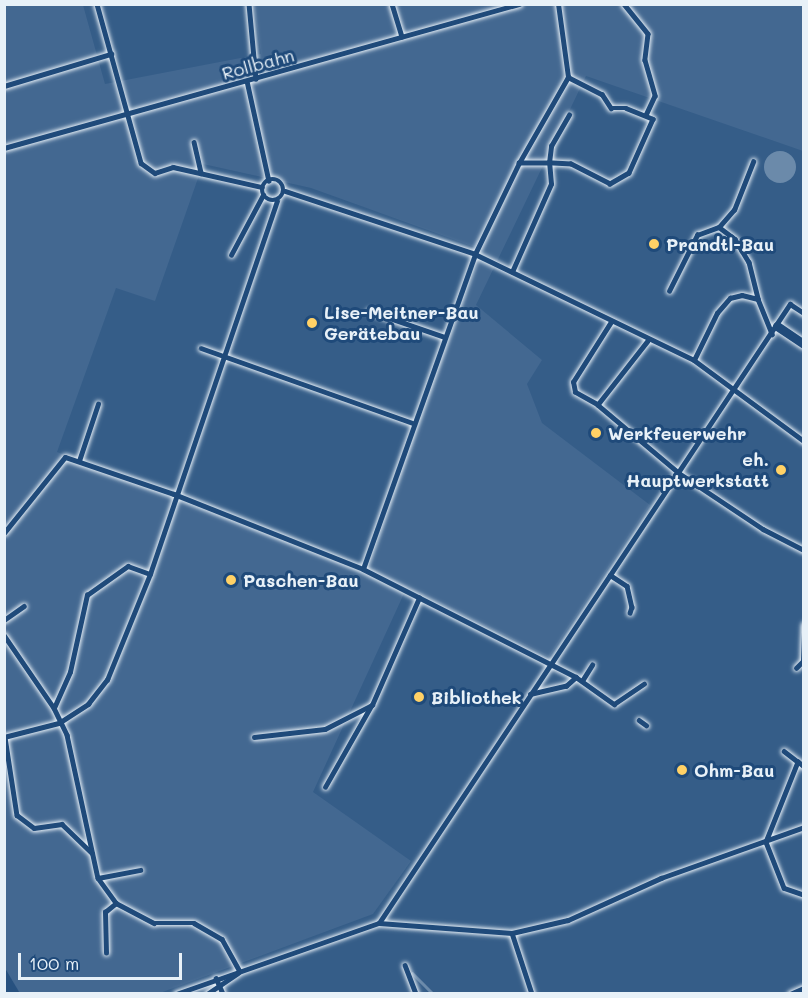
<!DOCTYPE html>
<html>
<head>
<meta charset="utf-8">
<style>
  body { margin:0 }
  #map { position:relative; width:808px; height:998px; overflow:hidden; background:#27517f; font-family:Mali,sans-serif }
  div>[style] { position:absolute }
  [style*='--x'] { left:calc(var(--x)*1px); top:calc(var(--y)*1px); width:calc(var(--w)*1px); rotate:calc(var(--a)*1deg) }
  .built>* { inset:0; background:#355d88 }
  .green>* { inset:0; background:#436891 }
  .water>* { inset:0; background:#6b8aaa }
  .round { border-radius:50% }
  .stream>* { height:3px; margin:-1.5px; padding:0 1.5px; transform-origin:1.5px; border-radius:1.5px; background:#6b8aaa }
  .roads { filter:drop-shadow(0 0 2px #e8f1f8) drop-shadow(0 0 2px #e8f1f8) }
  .service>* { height:4.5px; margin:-2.25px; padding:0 2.25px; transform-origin:2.25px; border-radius:2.25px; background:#1f4a7a }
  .service>.ring { margin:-2.25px; padding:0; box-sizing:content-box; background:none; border:4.5px solid #1f4a7a; border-radius:50% }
  .minor>* { height:9px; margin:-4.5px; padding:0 4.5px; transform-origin:4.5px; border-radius:4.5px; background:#1f4a7a }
  .dots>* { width:16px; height:16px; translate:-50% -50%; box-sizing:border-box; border:3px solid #1f4a7a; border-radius:50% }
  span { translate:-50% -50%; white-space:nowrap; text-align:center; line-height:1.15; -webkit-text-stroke:6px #1f4a7a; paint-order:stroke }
  .street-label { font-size:18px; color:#e8f1f8 }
  .poi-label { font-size:18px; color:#e8f1f8; font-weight:700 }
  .left { translate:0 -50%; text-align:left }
  .right { translate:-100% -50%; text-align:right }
  .frame { position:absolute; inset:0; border:6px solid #e8f1f8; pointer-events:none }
  .scale { position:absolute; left:18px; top:953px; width:164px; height:27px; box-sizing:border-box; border:3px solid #e8f1f8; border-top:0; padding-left:8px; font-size:18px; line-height:21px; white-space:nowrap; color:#e8f1f8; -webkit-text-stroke:4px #1f4a7a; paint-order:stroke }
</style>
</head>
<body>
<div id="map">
  <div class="built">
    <div style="clip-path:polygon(5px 5px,803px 5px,803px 993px,20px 994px,5px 968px)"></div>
  </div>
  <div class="green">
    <div style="clip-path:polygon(evenodd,5px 5px,83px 5px,105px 84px,261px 54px,254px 5px,803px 5px,803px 151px,586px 76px,476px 305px,542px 360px,527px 384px,542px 423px,650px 505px,549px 657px,407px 587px,313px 792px,411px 861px,373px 914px,160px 993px,20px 993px,5px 968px,5px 5px,203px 164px,311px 188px,483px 250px,417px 424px,367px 574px,57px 452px,116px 288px,155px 301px,203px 164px)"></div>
  </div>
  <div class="water">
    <div class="round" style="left:764px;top:151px;width:32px;height:32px"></div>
  </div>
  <div class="stream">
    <div style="--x:412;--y:973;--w:30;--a:45"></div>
  </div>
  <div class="roads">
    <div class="service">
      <div style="--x:97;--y:4;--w:165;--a:74.5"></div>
      <div style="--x:141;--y:163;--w:17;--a:36"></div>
      <div style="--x:155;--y:173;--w:19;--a:-18"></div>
      <div style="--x:173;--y:167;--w:91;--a:12.7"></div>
      <div style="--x:249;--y:4;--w:75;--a:84.7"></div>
      <div style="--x:392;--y:4;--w:34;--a:73"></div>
      <div style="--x:624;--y:4;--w:38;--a:51"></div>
      <div style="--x:648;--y:34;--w:26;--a:97"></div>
      <div style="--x:645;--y:60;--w:37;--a:74"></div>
      <div style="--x:655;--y:96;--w:21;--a:115"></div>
      <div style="--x:568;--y:77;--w:38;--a:27"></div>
      <div style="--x:602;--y:94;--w:17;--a:57"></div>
      <div style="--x:611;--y:108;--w:15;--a:0"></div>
      <div style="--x:626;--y:108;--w:29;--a:22"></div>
      <div style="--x:653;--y:119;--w:59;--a:114"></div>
      <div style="--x:629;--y:173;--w:22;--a:150"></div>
      <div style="--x:610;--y:184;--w:44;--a:-152.9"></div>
      <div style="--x:571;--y:164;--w:22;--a:-177"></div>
      <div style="--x:549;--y:163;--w:17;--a:-83"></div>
      <div style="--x:551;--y:146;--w:36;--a:-60"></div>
      <div style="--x:247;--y:81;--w:102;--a:77.6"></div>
      <div style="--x:4;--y:86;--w:112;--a:-16.7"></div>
      <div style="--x:194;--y:142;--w:32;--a:77"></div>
      <div style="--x:4;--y:148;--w:535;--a:-15.62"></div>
      <div class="ring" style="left:262px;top:179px;width:17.5px;height:17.5px"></div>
      <div style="--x:285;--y:191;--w:200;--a:18.3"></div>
      <div style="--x:475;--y:254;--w:243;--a:25.8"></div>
      <div style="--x:694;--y:360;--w:137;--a:36.4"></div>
      <div style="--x:719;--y:227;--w:20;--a:37"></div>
      <div style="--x:735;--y:239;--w:27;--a:59"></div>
      <div style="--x:749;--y:262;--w:38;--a:76"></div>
      <div style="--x:758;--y:299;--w:38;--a:68"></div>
      <div style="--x:231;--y:255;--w:68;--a:-61.9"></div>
      <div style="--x:512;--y:272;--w:96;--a:-66.1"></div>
      <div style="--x:551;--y:184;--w:21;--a:-95"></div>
      <div style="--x:549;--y:163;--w:30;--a:180"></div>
      <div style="--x:669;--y:291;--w:63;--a:-63.4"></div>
      <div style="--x:697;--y:235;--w:23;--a:-20"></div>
      <div style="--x:719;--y:227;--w:23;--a:-49"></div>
      <div style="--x:734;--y:210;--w:52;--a:-68.4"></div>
      <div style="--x:369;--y:311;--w:80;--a:18.9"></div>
      <div style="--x:648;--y:341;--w:81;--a:128"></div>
      <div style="--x:598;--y:405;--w:106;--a:40"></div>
      <div style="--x:679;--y:473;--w:101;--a:33.7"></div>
      <div style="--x:763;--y:529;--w:46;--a:27.1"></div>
      <div style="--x:201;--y:348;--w:225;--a:19.5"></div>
      <div style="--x:694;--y:360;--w:52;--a:-63.9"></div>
      <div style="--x:717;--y:313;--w:20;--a:-49"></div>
      <div style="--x:730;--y:298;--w:12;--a:-14"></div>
      <div style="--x:742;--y:295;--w:16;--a:14"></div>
      <div style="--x:598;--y:405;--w:26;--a:-151"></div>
      <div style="--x:575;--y:392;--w:10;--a:-101"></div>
      <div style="--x:573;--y:382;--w:71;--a:-57.7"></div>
      <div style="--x:79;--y:461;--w:60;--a:-71.6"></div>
      <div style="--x:4;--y:533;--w:97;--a:-51.2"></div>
      <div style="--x:65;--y:457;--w:115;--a:18.7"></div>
      <div style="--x:174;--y:494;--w:203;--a:21.6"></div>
      <div style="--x:363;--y:569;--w:239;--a:26.9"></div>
      <div style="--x:576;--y:677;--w:47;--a:35.4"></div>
      <div style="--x:614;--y:704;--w:36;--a:-34"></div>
      <div style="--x:363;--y:569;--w:334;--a:-70.4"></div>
      <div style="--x:475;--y:254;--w:101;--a:-64.2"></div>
      <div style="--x:519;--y:163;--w:99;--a:-60.3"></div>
      <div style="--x:568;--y:77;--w:74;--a:-97.8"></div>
      <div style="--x:610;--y:575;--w:20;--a:33"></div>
      <div style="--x:627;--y:586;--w:22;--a:77"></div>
      <div style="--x:632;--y:607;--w:6;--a:108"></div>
      <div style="--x:4;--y:620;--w:24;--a:-35"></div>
      <div style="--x:4;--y:635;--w:88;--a:55.6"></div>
      <div style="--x:54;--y:708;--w:30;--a:64"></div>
      <div style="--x:67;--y:735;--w:146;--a:77.8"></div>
      <div style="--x:98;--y:878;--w:31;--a:54"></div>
      <div style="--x:116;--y:903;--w:43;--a:27.8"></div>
      <div style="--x:154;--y:923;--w:40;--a:0"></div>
      <div style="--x:194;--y:923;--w:32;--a:30"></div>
      <div style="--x:222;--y:939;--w:37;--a:61"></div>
      <div style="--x:796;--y:668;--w:10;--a:-45"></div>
      <div style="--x:803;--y:661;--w:36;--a:-88"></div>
      <div style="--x:582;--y:681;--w:19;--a:-58"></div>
      <div style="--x:530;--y:694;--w:37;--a:-13"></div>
      <div style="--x:566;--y:686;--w:13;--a:-42"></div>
      <div style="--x:54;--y:708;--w:39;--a:-66"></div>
      <div style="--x:70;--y:672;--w:79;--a:-77.6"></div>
      <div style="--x:87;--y:595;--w:50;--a:-35.3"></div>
      <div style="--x:128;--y:566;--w:23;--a:20"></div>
      <div style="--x:639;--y:720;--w:9;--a:36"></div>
      <div style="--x:4;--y:737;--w:57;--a:-14.3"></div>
      <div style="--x:59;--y:723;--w:35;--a:-33"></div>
      <div style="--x:88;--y:704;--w:31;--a:-52"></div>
      <div style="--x:107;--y:680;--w:114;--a:-67.9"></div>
      <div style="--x:150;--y:574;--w:394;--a:-71.2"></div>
      <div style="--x:5;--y:737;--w:79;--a:81.3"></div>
      <div style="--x:17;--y:815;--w:21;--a:37"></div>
      <div style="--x:34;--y:828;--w:28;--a:-8"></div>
      <div style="--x:62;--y:824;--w:42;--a:44"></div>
      <div style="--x:254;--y:737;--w:71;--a:-6.4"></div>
      <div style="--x:325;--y:729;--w:53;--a:-27.1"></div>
      <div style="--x:372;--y:705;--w:117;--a:-66.3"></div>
      <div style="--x:784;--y:751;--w:18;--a:38"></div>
      <div style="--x:804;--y:767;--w:8;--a:-140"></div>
      <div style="--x:798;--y:762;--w:86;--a:111.8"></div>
      <div style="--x:766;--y:842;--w:49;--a:68.6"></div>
      <div style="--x:784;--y:888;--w:21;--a:19"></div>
      <div style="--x:325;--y:787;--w:93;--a:-60.4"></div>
      <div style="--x:98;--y:878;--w:43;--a:-10.8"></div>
      <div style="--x:379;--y:923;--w:743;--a:-56.42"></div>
      <div style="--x:790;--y:304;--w:17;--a:33"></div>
      <div style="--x:512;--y:933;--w:64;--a:71.8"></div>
      <div style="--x:106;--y:953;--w:41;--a:-91.4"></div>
      <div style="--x:105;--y:912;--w:14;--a:-39"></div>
      <div style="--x:405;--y:965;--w:31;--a:69"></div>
      <div style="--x:216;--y:978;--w:17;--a:66"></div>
      <div style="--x:176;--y:994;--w:215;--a:-19.3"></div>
      <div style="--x:379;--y:923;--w:133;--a:4.3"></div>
      <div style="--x:512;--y:933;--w:57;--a:-13.1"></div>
      <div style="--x:568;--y:920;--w:102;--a:-24.3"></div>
      <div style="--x:661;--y:878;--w:152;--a:-19.6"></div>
      <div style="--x:207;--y:994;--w:37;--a:-34"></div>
      <div style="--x:790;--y:994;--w:15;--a:-23"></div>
    </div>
    <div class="minor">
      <div style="--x:777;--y:326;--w:32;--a:34"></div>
    </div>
  </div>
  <div class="dots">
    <div style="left:654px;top:244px;background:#ffd166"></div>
    <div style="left:312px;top:323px;background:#ffd166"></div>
    <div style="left:596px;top:433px;background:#ffd166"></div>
    <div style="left:781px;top:470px;background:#ffd166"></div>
    <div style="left:231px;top:580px;background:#ffd166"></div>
    <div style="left:419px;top:697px;background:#ffd166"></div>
    <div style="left:682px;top:770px;background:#ffd166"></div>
  </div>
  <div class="street-label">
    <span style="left:258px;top:64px;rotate:-15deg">Rollbahn</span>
  </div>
  <div class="poi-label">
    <span class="left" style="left:666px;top:244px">Prandtl-Bau</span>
    <span class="left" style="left:324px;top:323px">Lise-Meitner-Bau<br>Gerätebau</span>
    <span class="left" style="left:608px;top:433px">Werkfeuerwehr</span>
    <span class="right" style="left:769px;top:470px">eh.<br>Hauptwerkstatt</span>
    <span class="left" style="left:243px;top:580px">Paschen-Bau</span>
    <span class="left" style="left:431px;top:697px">Bibliothek</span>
    <span class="left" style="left:694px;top:770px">Ohm-Bau</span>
  </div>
  <div class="frame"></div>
  <div class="scale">100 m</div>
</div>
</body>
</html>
